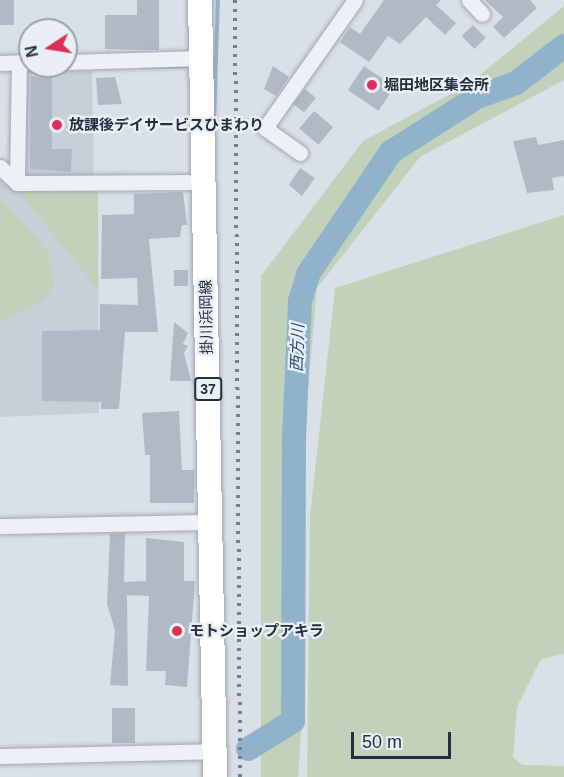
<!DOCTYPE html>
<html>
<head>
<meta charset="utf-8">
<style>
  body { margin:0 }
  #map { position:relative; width:564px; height:777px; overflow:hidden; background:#dae0e7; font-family:Helvetica,"Noto Sans JP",sans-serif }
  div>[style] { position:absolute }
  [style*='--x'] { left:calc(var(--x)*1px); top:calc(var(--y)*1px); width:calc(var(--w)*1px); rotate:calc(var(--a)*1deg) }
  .built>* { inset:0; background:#c8cfd9; transform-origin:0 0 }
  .green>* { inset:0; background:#c2d2ba }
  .stream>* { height:4px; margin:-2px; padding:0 2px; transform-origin:2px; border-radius:2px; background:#91b2cb }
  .river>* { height:24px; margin:-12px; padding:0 12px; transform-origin:12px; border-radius:12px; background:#91b2cb }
  .building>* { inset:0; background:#b1bac4; transform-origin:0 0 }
  .roads { filter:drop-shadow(0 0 2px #9fa7b1) drop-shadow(0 0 2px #9fa7b1) }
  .minor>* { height:15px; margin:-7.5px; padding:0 7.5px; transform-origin:7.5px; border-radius:7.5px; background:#edf0f5 }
  .primary>* { height:24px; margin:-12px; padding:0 12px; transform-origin:12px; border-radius:12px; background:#fff }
  .rail>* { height:4px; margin-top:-2px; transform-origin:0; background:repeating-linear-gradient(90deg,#728192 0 3px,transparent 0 9px) }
  .dots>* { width:16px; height:16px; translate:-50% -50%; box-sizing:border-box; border:3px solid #e9eff5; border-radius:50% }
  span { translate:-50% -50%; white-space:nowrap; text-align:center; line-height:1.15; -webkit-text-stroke:4.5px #e9eff5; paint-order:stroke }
  .shield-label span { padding:2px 4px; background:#e9eff5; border:2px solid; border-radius:4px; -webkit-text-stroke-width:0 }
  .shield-label { font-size:14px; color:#232f3e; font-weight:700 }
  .poi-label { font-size:15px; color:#232f3e; font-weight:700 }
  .left { translate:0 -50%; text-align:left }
  .street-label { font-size:15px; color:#232f3e }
  .water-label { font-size:16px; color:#295276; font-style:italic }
  .north { position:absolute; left:18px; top:18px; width:60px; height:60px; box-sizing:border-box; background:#e9eff5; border:2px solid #9aa2ac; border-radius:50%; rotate:258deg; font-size:16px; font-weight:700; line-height:24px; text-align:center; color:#232f3e }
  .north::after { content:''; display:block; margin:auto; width:21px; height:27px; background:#dc2f57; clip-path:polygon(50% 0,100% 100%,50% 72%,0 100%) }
  .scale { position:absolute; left:351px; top:732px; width:100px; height:27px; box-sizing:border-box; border:3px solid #232f3e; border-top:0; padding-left:8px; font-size:18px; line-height:21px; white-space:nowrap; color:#232f3e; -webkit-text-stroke:4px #e9eff5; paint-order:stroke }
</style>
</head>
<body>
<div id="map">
  <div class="built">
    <div style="left:92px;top:71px;width:107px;height:70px;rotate:89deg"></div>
    <div style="clip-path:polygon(0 170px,15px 187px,98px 190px,99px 413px,0 417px)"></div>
  </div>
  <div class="green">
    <div style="clip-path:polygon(564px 6px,564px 80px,420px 157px,317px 288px,294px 549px,302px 720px,298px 777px,261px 777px,261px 276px,363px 141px,469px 84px)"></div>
    <div style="clip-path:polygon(15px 187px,98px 190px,98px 290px)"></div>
    <div style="clip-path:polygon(0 198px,47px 250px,55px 285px,43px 300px,0 323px)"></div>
    <div style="clip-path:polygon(564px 215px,564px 654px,541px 659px,517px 707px,513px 757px,522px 765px,564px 766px,564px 777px,307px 777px,310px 516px,335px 288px)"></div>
  </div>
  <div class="stream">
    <div style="--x:142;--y:67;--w:45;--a:-1.3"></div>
    <div style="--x:22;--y:70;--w:46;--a:-1.2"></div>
    <div style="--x:213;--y:148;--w:148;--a:-88.1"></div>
  </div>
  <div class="river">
    <div style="--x:248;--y:749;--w:53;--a:-31.9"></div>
    <div style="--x:293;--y:721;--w:283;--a:-89.8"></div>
    <div style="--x:294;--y:438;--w:137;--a:-87.5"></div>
    <div style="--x:300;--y:301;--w:28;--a:-73"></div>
    <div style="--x:308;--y:274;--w:148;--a:-55.8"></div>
    <div style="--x:391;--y:152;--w:102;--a:-32.6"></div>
    <div style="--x:477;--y:97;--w:41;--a:-19.7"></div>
    <div style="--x:516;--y:83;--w:61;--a:-37.6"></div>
  </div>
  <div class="building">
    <div style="left:0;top:0;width:14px;height:25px"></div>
    <div style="clip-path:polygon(137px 0,159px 0,159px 50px,105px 49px,105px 15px,137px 15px)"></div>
    <div style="clip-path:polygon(384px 0,441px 0,436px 5px,456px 23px,445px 35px,426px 17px,400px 44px,388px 36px,369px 62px,340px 42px,350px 27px,360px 34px)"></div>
    <div style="clip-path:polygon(485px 0,530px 0,537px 8px,504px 38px,493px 27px,503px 17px)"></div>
    <div style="left:473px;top:25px;width:18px;height:16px;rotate:45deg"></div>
    <div style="clip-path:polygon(273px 66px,289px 77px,276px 96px,264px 89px)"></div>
    <div style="left:364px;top:66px;width:37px;height:29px;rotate:34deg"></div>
    <div style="clip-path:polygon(31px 76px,52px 77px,52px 149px,72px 149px,71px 172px,30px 169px)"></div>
    <div style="clip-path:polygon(115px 77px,122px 104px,98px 105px,96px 78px)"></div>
    <div style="left:305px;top:89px;width:14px;height:19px;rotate:39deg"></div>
    <div style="left:314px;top:111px;width:25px;height:23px;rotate:40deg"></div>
    <div style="clip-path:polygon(536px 137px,538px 145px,564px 140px,564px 176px,552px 178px,554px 190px,527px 193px,513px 141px)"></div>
    <div style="clip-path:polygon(300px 168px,315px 178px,302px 196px,289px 185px)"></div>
    <div style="clip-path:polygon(183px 192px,187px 225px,182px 225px,180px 237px,149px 239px,158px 332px,125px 332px,119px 409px,101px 409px,101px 402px,42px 401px,42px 331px,100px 330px,100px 304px,138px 305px,137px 278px,101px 279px,102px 215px,134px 214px,134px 194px)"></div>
    <div style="left:174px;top:270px;width:14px;height:16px"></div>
    <div style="clip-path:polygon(174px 322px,188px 333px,183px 344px,188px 346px,184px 353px,191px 381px,170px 381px)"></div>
    <div style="clip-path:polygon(179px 411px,182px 470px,194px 470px,194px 503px,150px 503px,150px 455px,145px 455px,142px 413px)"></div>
    <div style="clip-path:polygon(125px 533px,124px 582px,146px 581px,146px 538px,184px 542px,184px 581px,195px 581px,187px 687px,165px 685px,166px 671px,146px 671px,149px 596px,127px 595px,128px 686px,110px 685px,115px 630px,107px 604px,110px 534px)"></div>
    <div style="left:112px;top:708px;width:23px;height:35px"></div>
  </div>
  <div class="roads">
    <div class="minor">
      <div style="--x:469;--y:0;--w:19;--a:47"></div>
      <div style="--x:66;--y:62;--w:136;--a:-1.7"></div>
      <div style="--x:0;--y:63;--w:30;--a:-2"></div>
      <div style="--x:19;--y:63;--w:120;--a:91"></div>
      <div style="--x:17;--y:183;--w:187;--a:-0.3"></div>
      <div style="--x:300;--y:153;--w:43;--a:-144.5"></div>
      <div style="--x:265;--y:128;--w:156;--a:-54.9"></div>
      <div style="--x:0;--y:167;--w:23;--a:43"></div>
      <div style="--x:0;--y:526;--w:210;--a:-1.1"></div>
      <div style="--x:0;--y:756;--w:215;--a:-1.3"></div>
    </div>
    <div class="primary">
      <div style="--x:200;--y:0;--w:777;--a:88.89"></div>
    </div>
  </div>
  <div class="rail">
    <div style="--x:235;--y:0;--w:777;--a:89.63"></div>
  </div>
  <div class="dots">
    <div style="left:372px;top:85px;background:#dc2f57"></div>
    <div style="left:57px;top:125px;background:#dc2f57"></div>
    <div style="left:177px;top:631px;background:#dc2f57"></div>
  </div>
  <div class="shield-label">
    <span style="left:208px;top:389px">37</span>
  </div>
  <div class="poi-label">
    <span class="left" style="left:384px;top:85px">堀田地区集会所</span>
    <span class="left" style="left:69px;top:125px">放課後デイサービスひまわり</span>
    <span class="left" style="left:189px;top:631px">モトショップアキラ</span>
  </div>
  <div class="street-label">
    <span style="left:206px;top:317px;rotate:-91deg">掛川浜岡線</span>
  </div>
  <div class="water-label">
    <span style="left:298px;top:348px;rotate:-88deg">西方川</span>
  </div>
  <div class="north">N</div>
  <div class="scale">50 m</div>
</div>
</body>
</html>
